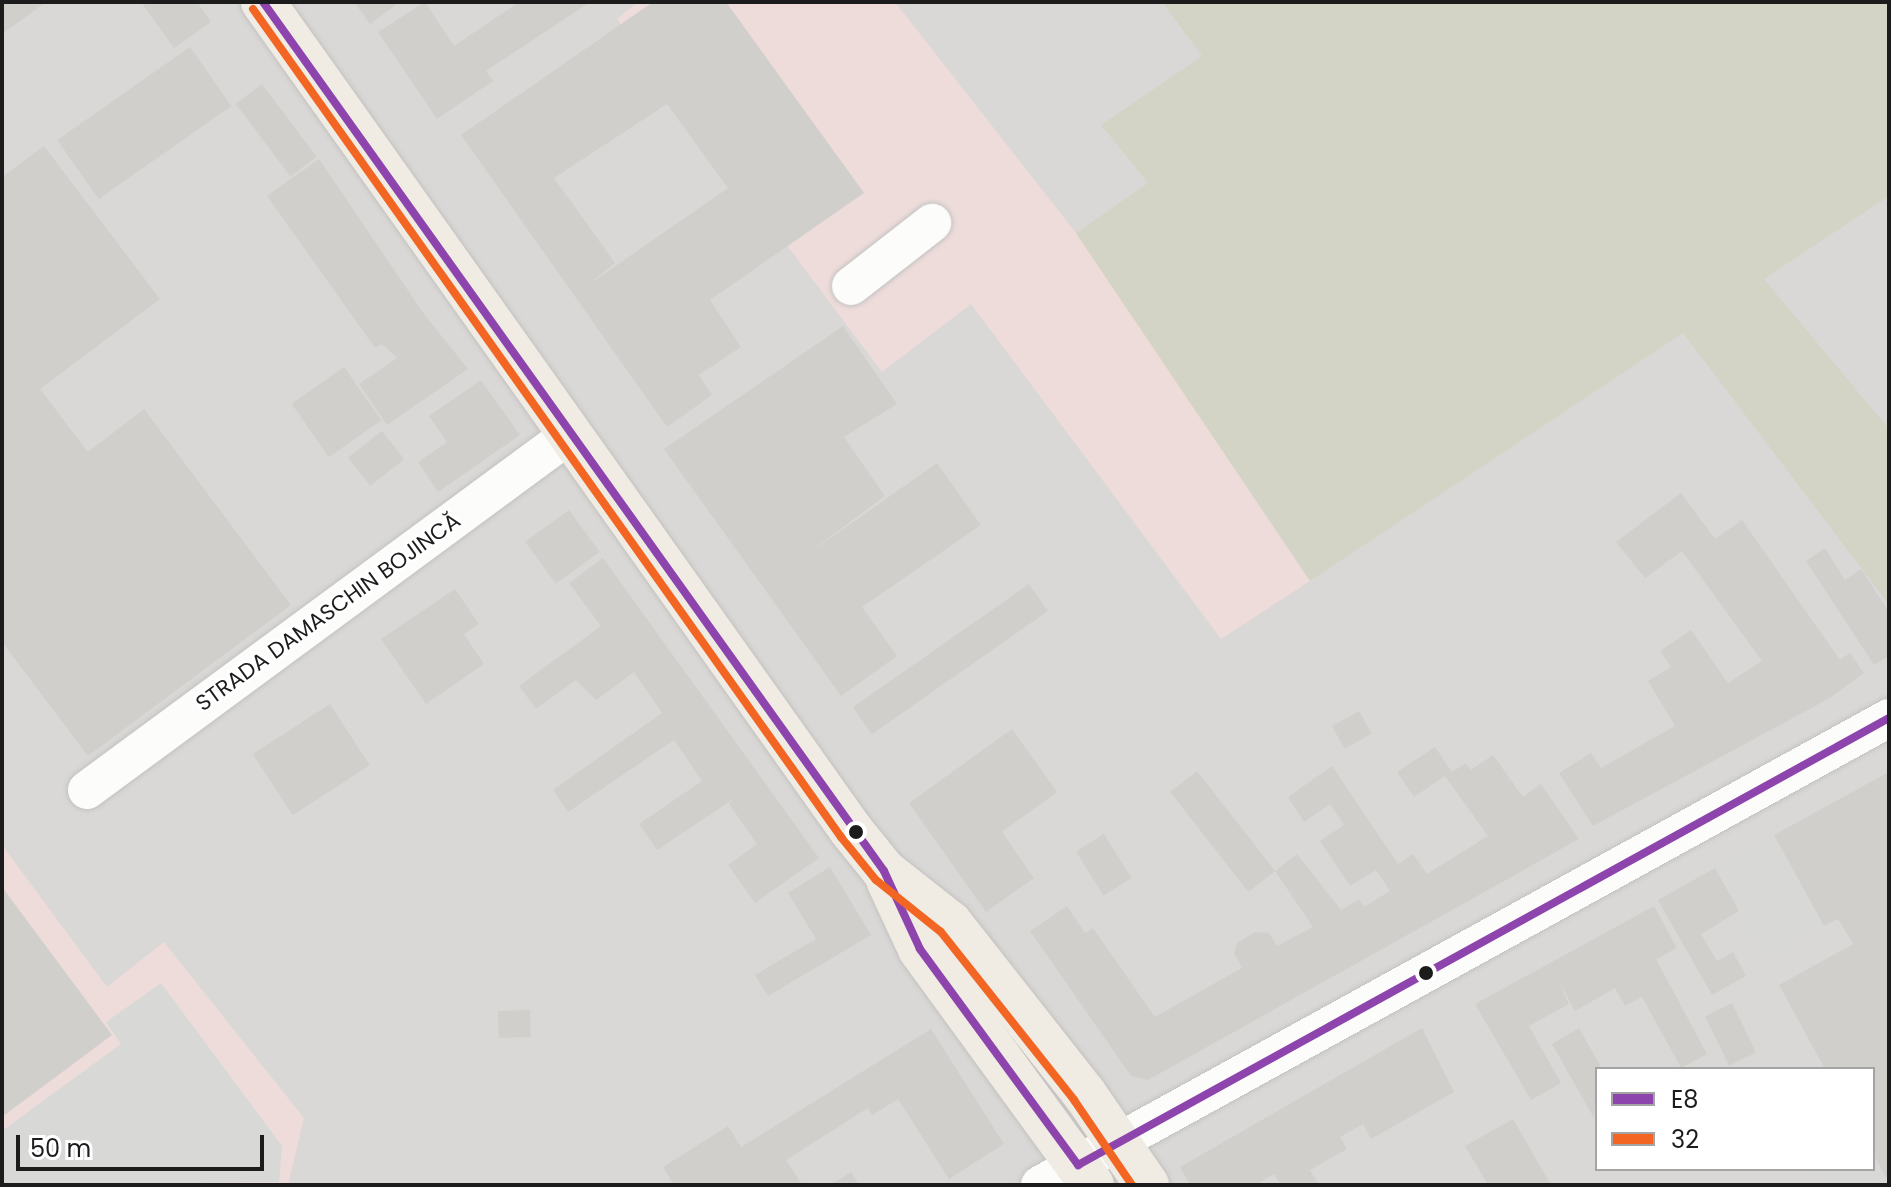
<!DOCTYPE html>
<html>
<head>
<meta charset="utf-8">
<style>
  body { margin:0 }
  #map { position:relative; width:1891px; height:1187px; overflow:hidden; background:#eae9e5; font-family:Poppins,sans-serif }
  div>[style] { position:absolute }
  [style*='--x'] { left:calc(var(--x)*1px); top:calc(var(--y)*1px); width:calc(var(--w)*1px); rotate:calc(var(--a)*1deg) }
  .residential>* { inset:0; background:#d9d8d6 }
  .commercial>* { inset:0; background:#eddcda }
  .religious>* { inset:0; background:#d8d8d6; transform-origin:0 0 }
  .construction>* { inset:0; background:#d4d4c6 }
  .building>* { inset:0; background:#d1cfcc; transform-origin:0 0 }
  .roads { filter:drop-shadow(0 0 2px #c3c2c1) drop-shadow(0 0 2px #c3c2c1) }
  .minor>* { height:38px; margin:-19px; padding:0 19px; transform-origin:19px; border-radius:19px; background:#fcfcfb }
  .major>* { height:44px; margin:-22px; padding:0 22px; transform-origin:22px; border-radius:22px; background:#f0ebe3 }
  .bus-1>* { height:8px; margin:-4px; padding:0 4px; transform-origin:4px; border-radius:4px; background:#8e44ad }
  .bus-2>* { height:8px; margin:-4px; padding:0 4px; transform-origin:4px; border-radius:4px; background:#f26522 }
  .dots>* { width:22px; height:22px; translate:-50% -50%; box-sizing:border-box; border:4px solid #fff; border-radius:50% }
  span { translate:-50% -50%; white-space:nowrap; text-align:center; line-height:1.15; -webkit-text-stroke:6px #fff; paint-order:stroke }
  .street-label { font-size:22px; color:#1c1c1c }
  .frame { position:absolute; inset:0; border:4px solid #1c1c1c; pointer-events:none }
  .legend { position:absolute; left:1595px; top:1067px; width:280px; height:104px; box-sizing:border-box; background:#fff; border:2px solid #a4a4a4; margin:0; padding:10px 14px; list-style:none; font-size:24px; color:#1c1c1c }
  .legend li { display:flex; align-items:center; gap:16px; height:40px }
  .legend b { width:40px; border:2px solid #a4a4a4 }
  .scale { position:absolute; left:16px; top:1135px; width:248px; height:36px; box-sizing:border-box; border:4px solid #1c1c1c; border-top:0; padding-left:10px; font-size:24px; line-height:28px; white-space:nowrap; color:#1c1c1c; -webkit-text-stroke:6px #fff; paint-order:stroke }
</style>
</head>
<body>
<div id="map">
  <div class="residential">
    <div style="clip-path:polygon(evenodd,2px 2px,1889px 2px,1889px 1185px,2px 1185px,2px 2px,1597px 1069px,1873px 1069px,1873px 1169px,1597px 1169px,1597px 1069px)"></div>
  </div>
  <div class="commercial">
    <div style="clip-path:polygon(638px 2px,895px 2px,1076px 233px,1310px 581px,1221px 639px,971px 304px,882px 372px,617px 19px)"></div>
    <div style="clip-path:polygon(2px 845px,107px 987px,164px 942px,304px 1118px,288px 1185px,2px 1185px)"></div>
  </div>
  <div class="religious">
    <div style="left:1774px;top:835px;width:104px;height:68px;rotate:61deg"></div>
    <div style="clip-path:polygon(161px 983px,282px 1146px,279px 1182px,2px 1185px,2px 1131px,121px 1044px,106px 1022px)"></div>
    <div style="clip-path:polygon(1873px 1154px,1889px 1185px,1823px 1185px,1814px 1169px,1873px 1169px)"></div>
  </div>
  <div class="construction">
    <div style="clip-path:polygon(1162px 2px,1889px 2px,1889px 196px,1764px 279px,1889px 429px,1889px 605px,1683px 333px,1310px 581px,1076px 233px,1148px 183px,1101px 125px,1202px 56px)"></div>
  </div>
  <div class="building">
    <div style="clip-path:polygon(2px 2px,46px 2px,2px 34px)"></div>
    <div style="clip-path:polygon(141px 2px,197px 2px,211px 22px,174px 48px)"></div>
    <div style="clip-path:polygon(354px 2px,400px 2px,370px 24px)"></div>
    <div style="clip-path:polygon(425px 2px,454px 46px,519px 2px,590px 2px,486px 71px,493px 81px,437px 119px,378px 32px)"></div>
    <div style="clip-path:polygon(evenodd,653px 2px,726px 2px,864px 193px,710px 300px,741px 347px,699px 375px,712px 395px,667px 427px,461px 135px,653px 2px,667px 104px,728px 188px,588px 285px,615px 263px,554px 178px,667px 104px)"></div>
    <div style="left:190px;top:47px;width:72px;height:162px;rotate:55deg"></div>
    <div style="left:262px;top:84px;width:91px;height:33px;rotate:53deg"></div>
    <div style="clip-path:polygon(44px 146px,160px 299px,40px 389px,88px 452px,144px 409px,291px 605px,88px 756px,2px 642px,2px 177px)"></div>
    <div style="clip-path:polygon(319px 159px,424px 314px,468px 369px,387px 425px,359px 384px,397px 358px,382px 344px,375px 348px,267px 196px)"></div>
    <div style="clip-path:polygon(843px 326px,897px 404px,844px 437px,885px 496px,802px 558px,937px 463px,981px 525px,862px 607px,897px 656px,841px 696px,664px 449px)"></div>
    <div style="left:344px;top:367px;width:65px;height:64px;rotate:55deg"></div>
    <div style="clip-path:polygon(481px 380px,520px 435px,438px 492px,418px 462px,447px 442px,429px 416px)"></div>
    <div style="left:382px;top:431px;width:36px;height:43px;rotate:52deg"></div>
    <div style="clip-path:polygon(1681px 493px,1715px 539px,1742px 520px,1840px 660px,1850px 653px,1864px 673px,1830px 698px,1593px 826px,1559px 773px,1591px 753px,1601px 768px,1675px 726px,1648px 681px,1671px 667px,1660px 651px,1691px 630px,1728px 683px,1762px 661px,1682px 551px,1645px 578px,1616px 542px)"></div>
    <div style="left:569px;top:510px;width:52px;height:54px;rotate:54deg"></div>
    <div style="clip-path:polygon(1825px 548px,1845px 580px,1861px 569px,1889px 612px,1889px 656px,1874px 665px,1806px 561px)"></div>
    <div style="clip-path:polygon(603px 558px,819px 858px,755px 903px,728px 865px,757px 844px,729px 804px,735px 798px,657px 850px,639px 824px,702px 781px,674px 740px,568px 812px,553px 790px,662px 713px,634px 672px,596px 700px,576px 680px,536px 709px,519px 686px,601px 626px,569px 583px)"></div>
    <div style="left:1029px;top:584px;width:33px;height:215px;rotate:55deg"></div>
    <div style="clip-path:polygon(455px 589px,479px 624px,464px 634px,484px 664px,426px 704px,381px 639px)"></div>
    <div style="left:330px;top:704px;width:73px;height:92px;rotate:57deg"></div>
    <div style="left:1359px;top:711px;width:26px;height:31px;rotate:61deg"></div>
    <div style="clip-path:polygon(1012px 729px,1057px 792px,1002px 832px,1034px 878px,986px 912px,909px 803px)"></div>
    <div style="clip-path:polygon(1435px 747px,1452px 772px,1466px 763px,1471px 770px,1493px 755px,1523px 797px,1541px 784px,1579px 839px,1148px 1080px,1131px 1076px,1030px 931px,1067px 906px,1085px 933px,1093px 928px,1155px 1017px,1242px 968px,1234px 953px,1237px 943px,1255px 932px,1269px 933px,1277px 946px,1313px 927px,1275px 871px,1297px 854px,1341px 910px,1359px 899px,1364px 907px,1390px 891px,1376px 870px,1350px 886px,1320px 841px,1344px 825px,1330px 804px,1304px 822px,1288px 797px,1332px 766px,1398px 864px,1413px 854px,1427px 874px,1488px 836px,1445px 776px,1414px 797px,1397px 772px)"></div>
    <div style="left:1197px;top:771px;width:127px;height:34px;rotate:52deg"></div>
    <div style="clip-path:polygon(1889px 772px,1889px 1182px,1873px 1154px,1873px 1069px,1825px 1069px,1779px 985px,1853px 944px,1838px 919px,1824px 926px,1774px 835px)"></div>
    <div style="left:1104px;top:834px;width:52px;height:33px;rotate:58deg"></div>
    <div style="clip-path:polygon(830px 867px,871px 935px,768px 996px,755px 975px,816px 939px,788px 893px)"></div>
    <div style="clip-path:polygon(1715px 868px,1739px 911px,1701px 934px,1717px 961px,1733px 952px,1746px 976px,1712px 995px,1658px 900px)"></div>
    <div style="clip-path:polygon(2px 887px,112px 1035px,2px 1117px)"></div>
    <div style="clip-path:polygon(1654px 906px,1677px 948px,1656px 959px,1707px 1054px,1681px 1068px,1642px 997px,1625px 1006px,1615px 988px,1575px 1011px,1557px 977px,1569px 1004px,1529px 1026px,1561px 1083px,1531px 1100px,1475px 1004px)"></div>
    <div style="left:1732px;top:1003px;width:55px;height:30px;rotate:64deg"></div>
    <div style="left:530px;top:1010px;width:27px;height:32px;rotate:88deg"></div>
    <div style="clip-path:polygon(1422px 1028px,1454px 1092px,1371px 1139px,1363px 1124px,1340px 1137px,1347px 1149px,1310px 1170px,1319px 1185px,1281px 1185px,1274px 1174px,1256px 1185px,1190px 1185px,1180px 1167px)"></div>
    <div style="clip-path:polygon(1579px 1028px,1602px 1069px,1597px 1069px,1594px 1118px,1552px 1044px)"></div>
    <div style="clip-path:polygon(931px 1029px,1004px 1144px,949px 1179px,898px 1099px,872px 1115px,868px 1108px,786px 1160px,802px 1185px,674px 1185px,663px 1167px,728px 1126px,741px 1147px)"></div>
    <div style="clip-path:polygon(1513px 1119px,1551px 1185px,1488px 1185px,1465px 1146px)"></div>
    <div style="clip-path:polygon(851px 1172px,859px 1185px,830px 1185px)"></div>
  </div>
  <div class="roads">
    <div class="minor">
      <div style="--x:851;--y:286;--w:103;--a:-37.9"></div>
      <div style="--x:87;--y:790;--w:599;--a:-36.37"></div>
      <div style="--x:1040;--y:1185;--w:969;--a:-28.81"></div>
    </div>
    <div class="major">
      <div style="--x:263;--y:2;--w:1016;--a:54.62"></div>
      <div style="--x:851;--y:830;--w:53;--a:51.2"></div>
      <div style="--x:884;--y:871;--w:84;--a:38.2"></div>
      <div style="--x:950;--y:923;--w:216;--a:51.8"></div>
      <div style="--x:1084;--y:1093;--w:112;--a:55.6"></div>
      <div style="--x:888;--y:880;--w:76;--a:65.1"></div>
      <div style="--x:920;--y:949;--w:292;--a:53.9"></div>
    </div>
  </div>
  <div class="bus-1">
    <div style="--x:263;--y:2;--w:1068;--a:54.45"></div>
    <div style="--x:884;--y:871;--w:86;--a:65.2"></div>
    <div style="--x:920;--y:949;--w:268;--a:53.8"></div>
    <div style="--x:1078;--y:1165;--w:926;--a:-28.86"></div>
  </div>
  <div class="bus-2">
    <div style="--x:253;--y:9;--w:1016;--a:54.62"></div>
    <div style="--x:841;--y:837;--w:55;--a:50.9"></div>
    <div style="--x:876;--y:880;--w:83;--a:38.7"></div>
    <div style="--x:941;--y:932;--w:214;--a:51.6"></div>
    <div style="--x:1074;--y:1100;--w:103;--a:55.7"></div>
  </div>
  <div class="dots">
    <div style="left:856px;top:832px;background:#1c1c1c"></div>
    <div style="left:1426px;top:973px;background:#1c1c1c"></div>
  </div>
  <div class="street-label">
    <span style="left:328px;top:612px;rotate:-36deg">STRADA DAMASCHIN BOJINCĂ</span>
  </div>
  <div class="frame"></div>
  <ul class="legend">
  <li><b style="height:10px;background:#8e44ad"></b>E8</li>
  <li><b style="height:10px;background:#f26522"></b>32</li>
  </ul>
  <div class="scale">50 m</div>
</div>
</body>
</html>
